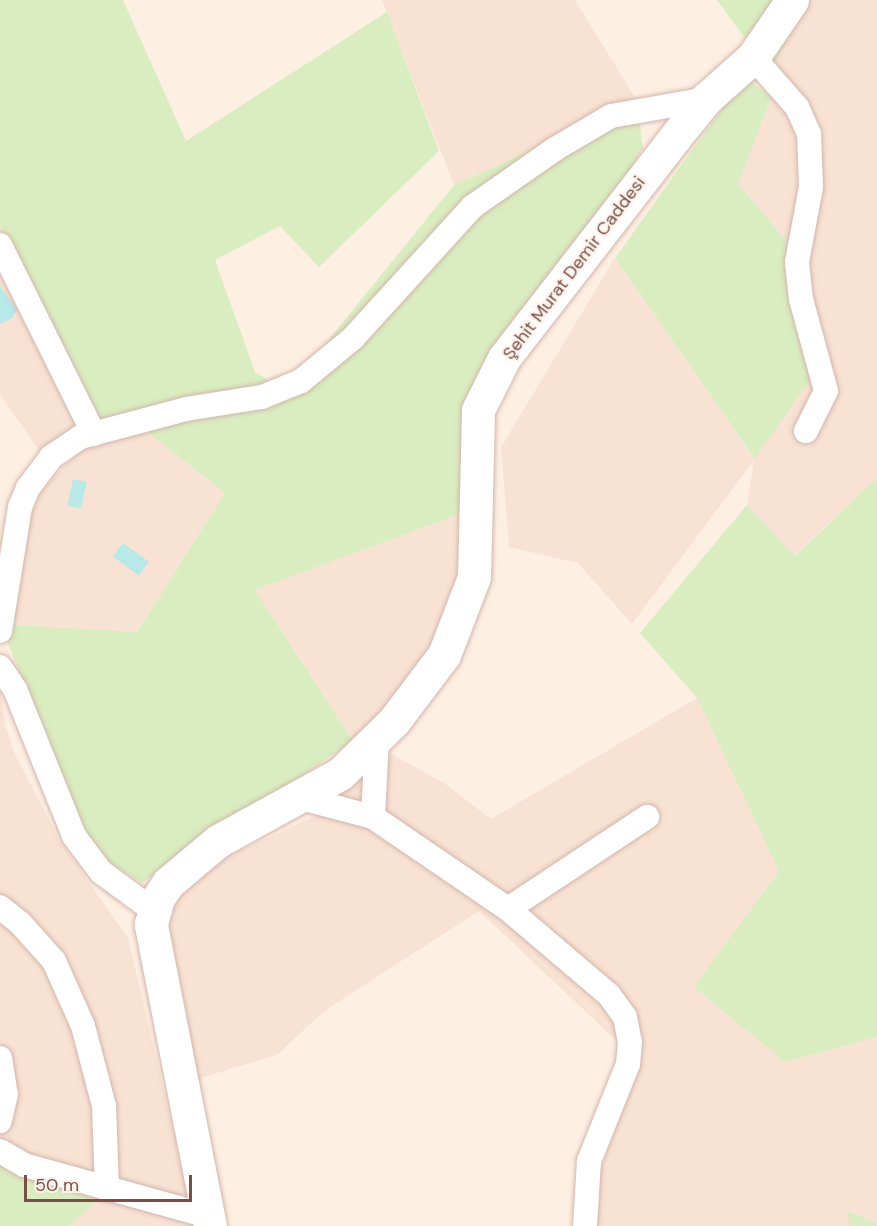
<!DOCTYPE html>
<html>
<head>
<meta charset="utf-8">
<style>
  body { margin:0 }
  #map { position:relative; width:877px; height:1226px; overflow:hidden; background:#feefe3; font-family:"DM Sans",sans-serif }
  div>[style] { position:absolute }
  [style*='--x'] { left:calc(var(--x)*1px); top:calc(var(--y)*1px); width:calc(var(--w)*1px); rotate:calc(var(--a)*1deg) }
  .residential>* { inset:0; background:#f8e2d3 }
  .green>* { inset:0; background:#d9edc0 }
  .water>* { inset:0; background:#b6e9e8; transform-origin:0 0 }
  .roads { filter:drop-shadow(0 0 2px #d2b6ab) drop-shadow(0 0 2px #d2b6ab) }
  .street>* { height:24px; margin:-12px; padding:0 12px; transform-origin:12px; border-radius:12px; background:#fff }
  .secondary>* { height:33px; margin:-16.5px; padding:0 16.5px; transform-origin:16.5px; border-radius:16.5px; background:#fff }
  span { translate:-50% -50%; white-space:nowrap; text-align:center; line-height:1.15; -webkit-text-stroke:4.5px #fff4eb; paint-order:stroke }
  .street-label { font-size:18px; color:#785047 }
  .scale { position:absolute; left:24px; top:1175px; width:168px; height:27px; box-sizing:border-box; border:3px solid #785047; border-top:0; padding-left:8px; font-size:18px; line-height:21px; white-space:nowrap; color:#785047; -webkit-text-stroke:4px #fff4eb; paint-order:stroke }
</style>
</head>
<body>
<div id="map">
  <div class="residential">
    <div style="clip-path:polygon(382px 0,575px 0,637px 101px,454px 185px)"></div>
    <div style="clip-path:polygon(808px 0,877px 0,877px 478px,794px 556px,747px 505px,754px 460px,632px 624px,578px 563px,509px 547px,501px 447px,615px 258px,754px 458px,810px 268px,738px 184px,772px 96px,768px 64px)"></div>
    <div style="clip-path:polygon(0 225px,96px 420px,41px 453px,0 394px)"></div>
    <div style="clip-path:polygon(136px 423px,225px 493px,137px 632px,0 624px,1px 537px,82px 445px)"></div>
    <div style="clip-path:polygon(465px 512px,459px 608px,399px 700px,353px 741px,255px 590px)"></div>
    <div style="clip-path:polygon(0 685px,5px 725px,15px 754px,60px 841px,128px 938px,196px 1226px,70px 1226px,95px 1201px,0 1146px)"></div>
    <div style="clip-path:polygon(697px 698px,779px 871px,695px 987px,785px 1062px,877px 1037px,877px 1223px,849px 1211px,849px 1226px,597px 1226px,595px 1191px,626px 1087px,639px 1062px,479px 911px,324px 1011px,277px 1055px,197px 1079px,158px 935px,191px 874px,317px 815px,390px 753px,444px 783px,491px 819px)"></div>
  </div>
  <div class="green">
    <div style="clip-path:polygon(0 0,123px 0,186px 141px,387px 12px,439px 151px,319px 267px,280px 226px,215px 260px,255px 372px,287px 391px,454px 185px,637px 101px,643px 148px,476px 423px,465px 512px,255px 590px,353px 741px,142px 883px,94px 853px,0 624px,137px 632px,225px 493px,136px 423px,96px 420px,0 225px)"></div>
    <div style="clip-path:polygon(717px 0,809px 0,770px 73px)"></div>
    <div style="clip-path:polygon(744px 78px,772px 96px,738px 184px,810px 268px,815px 373px,755px 459px,615px 258px)"></div>
    <div style="clip-path:polygon(877px 478px,877px 1037px,785px 1062px,694px 987px,779px 871px,697px 698px,640px 633px,747px 505px,795px 556px)"></div>
    <div style="clip-path:polygon(0 1146px,96px 1201px,70px 1226px,0 1226px)"></div>
    <div style="clip-path:polygon(848px 1211px,877px 1223px,877px 1226px,849px 1226px)"></div>
  </div>
  <div class="water">
    <div style="clip-path:polygon(0 286px,17px 310px,12px 318px,0 324px)"></div>
    <div style="left:73px;top:479px;width:14px;height:27px;rotate:12deg"></div>
    <div style="left:123px;top:543px;width:32px;height:17px;rotate:36deg"></div>
  </div>
  <div class="roads">
    <div class="street">
      <div style="--x:753;--y:57;--w:67;--a:48.7"></div>
      <div style="--x:797;--y:107;--w:30;--a:66"></div>
      <div style="--x:809;--y:134;--w:53;--a:87.8"></div>
      <div style="--x:811;--y:187;--w:76;--a:100.6"></div>
      <div style="--x:797;--y:262;--w:37;--a:84"></div>
      <div style="--x:801;--y:299;--w:95;--a:74.8"></div>
      <div style="--x:826;--y:391;--w:45;--a:116.6"></div>
      <div style="--x:0;--y:245;--w:211;--a:63.6"></div>
      <div style="--x:0;--y:631;--w:126;--a:-80.8"></div>
      <div style="--x:20;--y:507;--w:21;--a:-67"></div>
      <div style="--x:28;--y:488;--w:39;--a:-53"></div>
      <div style="--x:51;--y:457;--w:36;--a:-34"></div>
      <div style="--x:81;--y:437;--w:109;--a:-14.9"></div>
      <div style="--x:186;--y:409;--w:77;--a:-9"></div>
      <div style="--x:262;--y:397;--w:42;--a:-22.3"></div>
      <div style="--x:301;--y:381;--w:67;--a:-39.6"></div>
      <div style="--x:353;--y:338;--w:177;--a:-47.7"></div>
      <div style="--x:472;--y:207;--w:101;--a:-34.9"></div>
      <div style="--x:555;--y:149;--w:65;--a:-30.5"></div>
      <div style="--x:611;--y:116;--w:97;--a:-10.1"></div>
      <div style="--x:0;--y:667;--w:27;--a:56"></div>
      <div style="--x:15;--y:689;--w:158;--a:68.1"></div>
      <div style="--x:74;--y:836;--w:45;--a:53.1"></div>
      <div style="--x:101;--y:872;--w:66;--a:36.3"></div>
      <div style="--x:297;--y:797;--w:79;--a:14.7"></div>
      <div style="--x:373;--y:817;--w:163;--a:34.3"></div>
      <div style="--x:508;--y:909;--w:133;--a:40.4"></div>
      <div style="--x:609;--y:995;--w:27;--a:54"></div>
      <div style="--x:625;--y:1017;--w:25;--a:79"></div>
      <div style="--x:630;--y:1042;--w:22;--a:95"></div>
      <div style="--x:628;--y:1064;--w:105;--a:111.9"></div>
      <div style="--x:589;--y:1161;--w:65;--a:93.5"></div>
      <div style="--x:373;--y:817;--w:80;--a:-87.1"></div>
      <div style="--x:0;--y:907;--w:26;--a:39"></div>
      <div style="--x:20;--y:923;--w:51;--a:48.2"></div>
      <div style="--x:54;--y:961;--w:71;--a:66"></div>
      <div style="--x:83;--y:1026;--w:83;--a:75.3"></div>
      <div style="--x:104;--y:1106;--w:83;--a:87.9"></div>
      <div style="--x:508;--y:909;--w:167;--a:-33.5"></div>
      <div style="--x:0;--y:1058;--w:36;--a:81"></div>
      <div style="--x:6;--y:1094;--w:28;--a:103"></div>
      <div style="--x:0;--y:1151;--w:28;--a:30"></div>
      <div style="--x:24;--y:1165;--w:191;--a:15.5"></div>
    </div>
    <div class="secondary">
      <div style="--x:210;--y:1226;--w:308;--a:-101.1"></div>
      <div style="--x:151;--y:924;--w:27;--a:-75"></div>
      <div style="--x:158;--y:898;--w:18;--a:-56"></div>
      <div style="--x:168;--y:883;--w:65;--a:-40"></div>
      <div style="--x:218;--y:841;--w:139;--a:-28.8"></div>
      <div style="--x:340;--y:774;--w:76;--a:-44.5"></div>
      <div style="--x:394;--y:721;--w:83;--a:-52.9"></div>
      <div style="--x:444;--y:655;--w:84;--a:-69"></div>
      <div style="--x:474;--y:577;--w:167;--a:-88.6"></div>
      <div style="--x:478;--y:410;--w:58;--a:-63.4"></div>
      <div style="--x:504;--y:358;--w:294;--a:-52.2"></div>
      <div style="--x:684;--y:126;--w:35;--a:-51"></div>
      <div style="--x:706;--y:99;--w:63;--a:-41.8"></div>
      <div style="--x:753;--y:57;--w:69;--a:-55.6"></div>
    </div>
  </div>
  <div class="street-label">
    <span style="left:574px;top:268px;rotate:-53deg">Şehit Murat Demir Caddesi</span>
  </div>
  <div class="scale">50 m</div>
</div>
</body>
</html>
